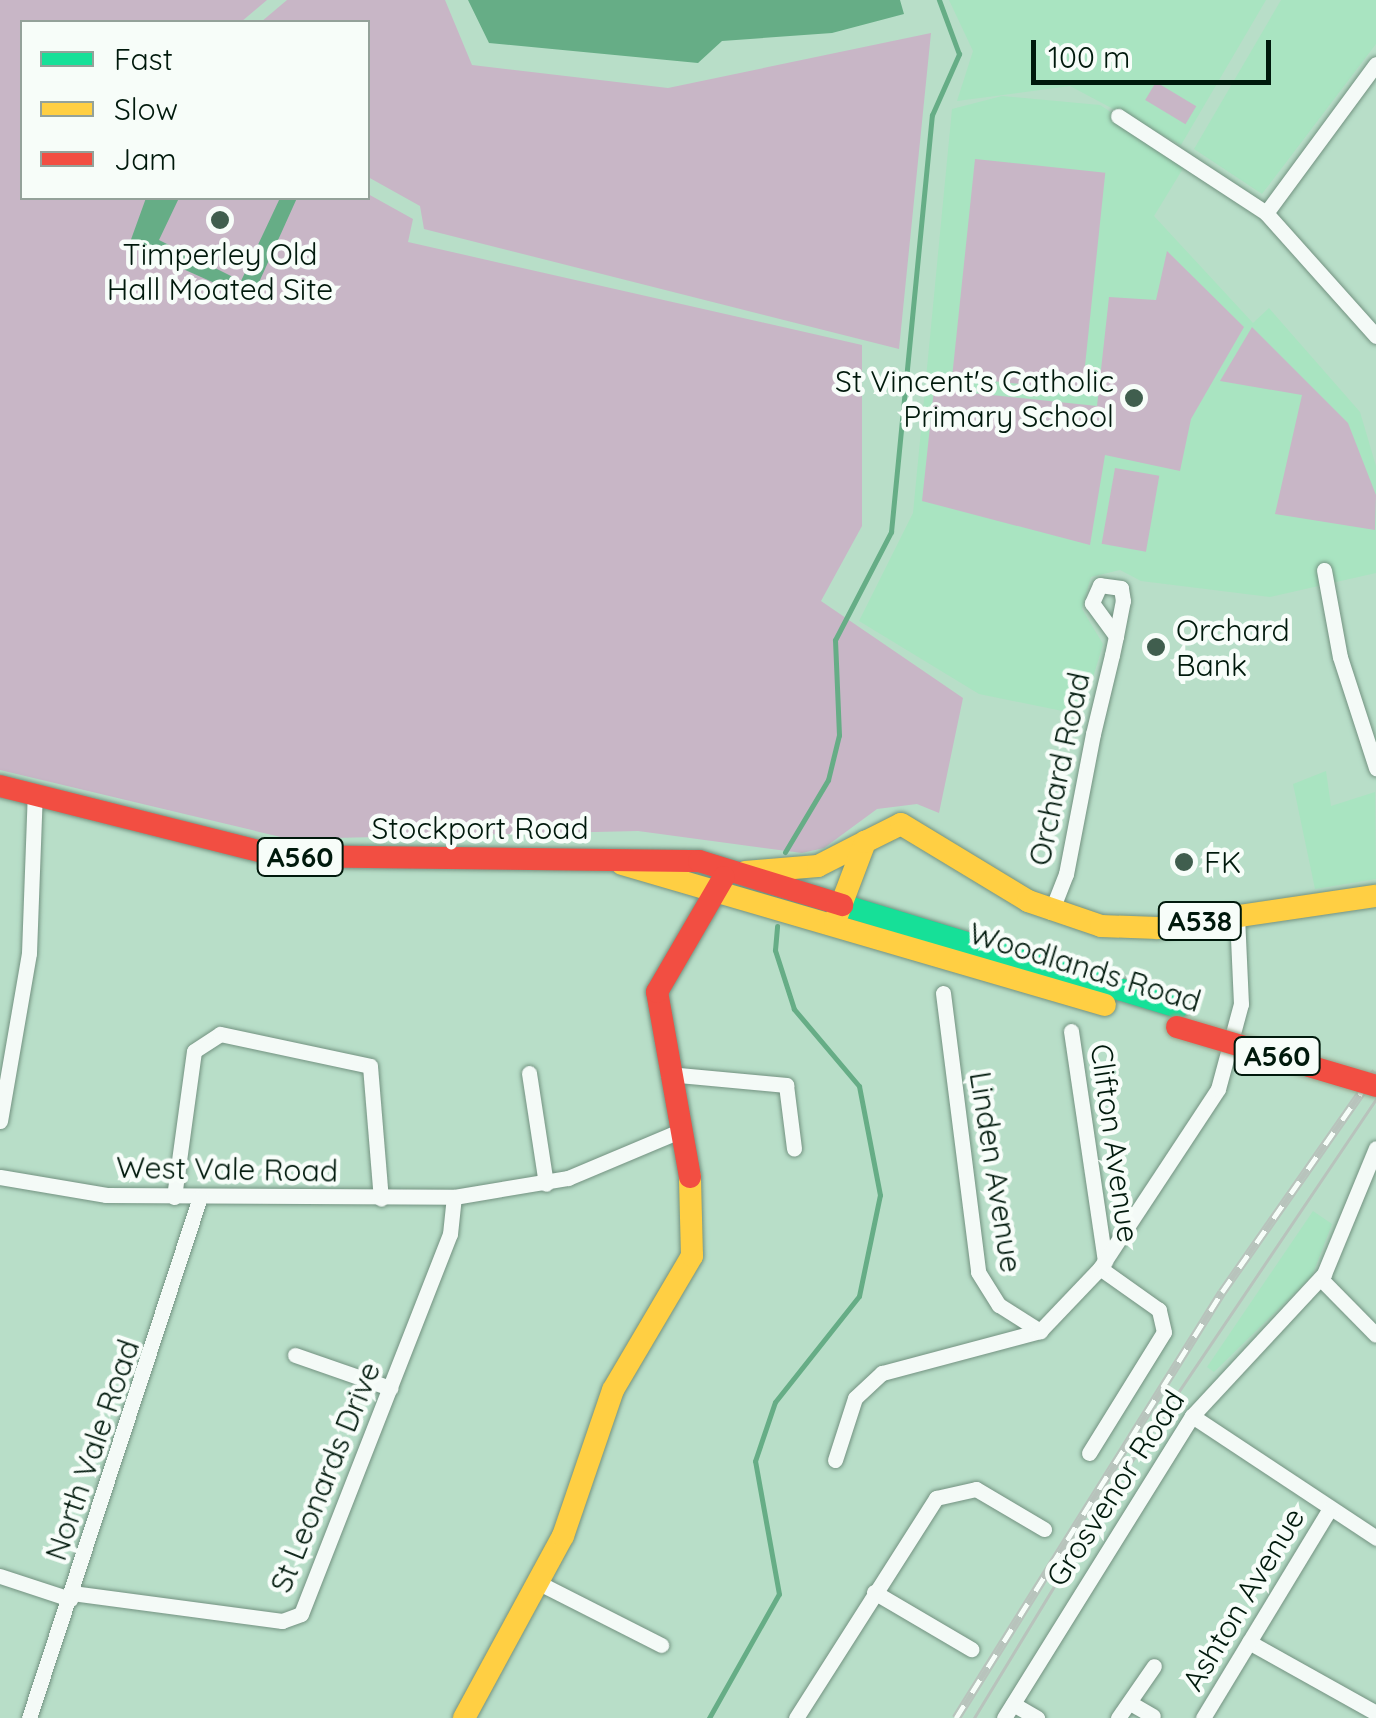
<!DOCTYPE html>
<html>
<head>
<meta charset="utf-8">
<style>
  body { margin:0 }
  #map { position:relative; width:1376px; height:1718px; overflow:hidden; background:#b8dec8; font-family:Quicksand,sans-serif }
  div>[style] { position:absolute }
  [style*='--x'] { left:calc(var(--x)*1px); top:calc(var(--y)*1px); width:calc(var(--w)*1px); rotate:calc(var(--a)*1deg) }
  .built>* { inset:0; background:#a9e4c1 }
  .green>* { inset:0; background:#c8b6c6; transform-origin:0 0 }
  .water>* { inset:0; background:#66ad86 }
  .stream>* { height:5px; margin:-2.5px; padding:0 2.5px; transform-origin:2.5px; border-radius:2.5px; background:#66ad86 }
  .roads { filter:drop-shadow(0 0 2px #739281) drop-shadow(0 0 2px #739281) }
  .street>* { height:15px; margin:-7.5px; padding:0 7.5px; transform-origin:7.5px; border-radius:7.5px; background:#f4faf7 }
  .fast>* { height:22px; margin:-11px; padding:0 11px; transform-origin:11px; border-radius:11px; background:#16e098 }
  .slow>* { height:22px; margin:-11px; padding:0 11px; transform-origin:11px; border-radius:11px; background:#ffcf43 }
  .jam>* { height:22px; margin:-11px; padding:0 11px; transform-origin:11px; border-radius:11px; background:#f24e42 }
  .tram>* { height:2.5px; margin:-1.25px; padding:0 1.25px; transform-origin:1.25px; border-radius:1.25px; background:#b8c3bc }
  .rail>* { height:9px; margin-top:-4.5px; transform-origin:0; background:repeating-linear-gradient(90deg,#f7fdf9 0 15px,#b8c3bc 0 30px); box-sizing:border-box; border-block:2px solid #b8c3bc }
  .bridges { filter:drop-shadow(0 0 2px #92a28a) drop-shadow(0 0 2px #92a28a) }
  .jam-bridge>* { height:22px; margin:-11px; padding:0 11px; transform-origin:11px; border-radius:11px; background:#f24e42 }
  .dots>* { width:28px; height:28px; translate:-50% -50%; box-sizing:border-box; border:5px solid #f7fdf9; border-radius:50% }
  span { translate:-50% -50%; white-space:nowrap; text-align:center; line-height:1.15; -webkit-text-stroke:9px #f7fdf9; paint-order:stroke }
  .shield-label span { padding:2px 8px; background:#f7fdf9; border:2px solid; border-radius:8px; -webkit-text-stroke-width:0 }
  .shield-label { font-size:28px; color:#00190c; font-weight:700 }
  .poi-label { font-size:30px; color:#00190c }
  .right { translate:-100% -50%; text-align:right }
  .left { translate:0 -50%; text-align:left }
  .street-label { font-size:30px; color:#00190c }
  .legend { position:absolute; left:20px; top:20px; width:350px; height:180px; box-sizing:border-box; background:#f7fdf9; border:2px solid #94a29a; margin:0; padding:12px 18px; list-style:none; font-size:30px; color:#00190c }
  .legend li { display:flex; align-items:center; gap:20px; height:50px }
  .legend b { width:50px; border:2px solid #94a29a }
  .scale { position:absolute; left:1031px; top:40px; width:240px; height:45px; box-sizing:border-box; border:5px solid #00190c; border-top:0; padding-left:12px; font-size:30px; line-height:35px; white-space:nowrap; color:#00190c; -webkit-text-stroke:8px #f7fdf9; paint-order:stroke }
</style>
</head>
<body>
<div id="map">
  <div class="built">
    <div style="clip-path:polygon(949px 0,1266px 0,1181px 145px,1070px 86px,957px 101px,973px 51px)"></div>
    <div style="clip-path:polygon(1281px 0,1376px 0,1376px 44px,1262px 194px,1194px 149px)"></div>
    <div style="clip-path:polygon(1002px 96px,1100px 105px,1187px 162px,1154px 216px,1253px 323px,1269px 308px,1360px 412px,1376px 466px,1376px 573px,1270px 597px,1141px 581px,1120px 570px,1091px 577px,1082px 609px,1103px 644px,1082px 715px,979px 694px,859px 621px,913px 513px,952px 109px)"></div>
    <div style="clip-path:polygon(1326px 771px,1331px 806px,1375px 792px,1376px 879px,1315px 889px,1293px 784px)"></div>
    <div style="clip-path:polygon(1313px 1211px,1332px 1224px,1312px 1276px,1214px 1372px,1207px 1367px)"></div>
  </div>
  <div class="green">
    <div style="clip-path:polygon(0 0,267px 0,241px 22px,22px 22px,22px 198px,368px 194px,413px 219px,408px 242px,862px 345px,862px 526px,821px 601px,963px 698px,939px 813px,917px 804px,877px 809px,824px 848px,802px 853px,638px 831px,289px 839px,0 770px)"></div>
    <div style="clip-path:polygon(287px 0,445px 0,472px 65px,668px 88px,931px 33px,899px 349px,424px 229px,420px 206px,368px 177px,368px 22px,261px 22px)"></div>
    <div style="left:1156px;top:82px;width:47px;height:21px;rotate:31deg"></div>
    <div style="left:975px;top:159px;width:131px;height:219px;rotate:6deg"></div>
    <div style="clip-path:polygon(1167px 251px,1244px 327px,1191px 419px,1180px 471px,1105px 455px,1090px 545px,922px 501px,934px 389px,1097px 406px,1109px 297px,1156px 300px)"></div>
    <div style="clip-path:polygon(1252px 327px,1348px 423px,1376px 495px,1375px 530px,1275px 514px,1302px 395px,1220px 381px)"></div>
    <div style="left:1115px;top:468px;width:45px;height:77px;rotate:10deg"></div>
  </div>
  <div class="water">
    <div style="clip-path:polygon(468px 0,900px 0,904px 14px,832px 33px,722px 41px,698px 63px,489px 43px)"></div>
    <div style="clip-path:polygon(146px 198px,179px 198px,159px 240px,241px 281px,280px 198px,297px 198px,256px 289px,237px 293px,129px 245px)"></div>
  </div>
  <div class="stream">
    <div style="--x:785;--y:852;--w:84;--a:-59.2"></div>
    <div style="--x:828;--y:780;--w:46;--a:-76.3"></div>
    <div style="--x:839;--y:735;--w:95;--a:-92.4"></div>
    <div style="--x:835;--y:640;--w:122;--a:-62.6"></div>
    <div style="--x:891;--y:532;--w:419;--a:-84.4"></div>
    <div style="--x:932;--y:115;--w:67;--a:-66.1"></div>
    <div style="--x:959;--y:54;--w:58;--a:-110.3"></div>
    <div style="--x:709;--y:1718;--w:142;--a:-60.6"></div>
    <div style="--x:779;--y:1594;--w:135;--a:-100.2"></div>
    <div style="--x:755;--y:1461;--w:62;--a:-71.3"></div>
    <div style="--x:775;--y:1402;--w:135;--a:-51.6"></div>
    <div style="--x:859;--y:1296;--w:103;--a:-78.3"></div>
    <div style="--x:880;--y:1195;--w:111;--a:-100.9"></div>
    <div style="--x:859;--y:1086;--w:101;--a:-130.2"></div>
    <div style="--x:794;--y:1009;--w:62;--a:-107.9"></div>
    <div style="--x:775;--y:950;--w:24;--a:-85"></div>
  </div>
  <div class="roads">
    <div class="street">
      <div style="--x:1118;--y:116;--w:177;--a:33.2"></div>
      <div style="--x:1266;--y:213;--w:165;--a:48.2"></div>
      <div style="--x:1266;--y:213;--w:185;--a:-53.6"></div>
      <div style="--x:1324;--y:570;--w:88;--a:79.6"></div>
      <div style="--x:1340;--y:657;--w:117;--a:72"></div>
      <div style="--x:1051;--y:912;--w:41;--a:-68.5"></div>
      <div style="--x:1066;--y:874;--w:143;--a:-79.1"></div>
      <div style="--x:1093;--y:734;--w:81;--a:-76.5"></div>
      <div style="--x:1112;--y:655;--w:19;--a:-78"></div>
      <div style="--x:1116;--y:636;--w:36;--a:-79"></div>
      <div style="--x:1123;--y:601;--w:13;--a:-99"></div>
      <div style="--x:1121;--y:588;--w:21;--a:-172"></div>
      <div style="--x:1100;--y:585;--w:20;--a:114"></div>
      <div style="--x:1092;--y:603;--w:41;--a:54"></div>
      <div style="--x:943;--y:993;--w:281;--a:82.8"></div>
      <div style="--x:978;--y:1272;--w:39;--a:58"></div>
      <div style="--x:999;--y:1305;--w:49;--a:32.4"></div>
      <div style="--x:1071;--y:1031;--w:233;--a:81.6"></div>
      <div style="--x:529;--y:1073;--w:112;--a:81.3"></div>
      <div style="--x:668;--y:1074;--w:119;--a:5.3"></div>
      <div style="--x:786;--y:1085;--w:64;--a:82.8"></div>
      <div style="--x:0;--y:1121;--w:170;--a:-80.2"></div>
      <div style="--x:29;--y:953;--w:160;--a:-87.9"></div>
      <div style="--x:0;--y:1177;--w:108;--a:9.6"></div>
      <div style="--x:106;--y:1195;--w:348;--a:0.3"></div>
      <div style="--x:454;--y:1197;--w:116;--a:-9.5"></div>
      <div style="--x:568;--y:1178;--w:121;--a:-22.8"></div>
      <div style="--x:174;--y:1197;--w:147;--a:-82.2"></div>
      <div style="--x:194;--y:1051;--w:31;--a:-33"></div>
      <div style="--x:220;--y:1034;--w:153;--a:12"></div>
      <div style="--x:370;--y:1066;--w:133;--a:85.3"></div>
      <div style="--x:1321;--y:1279;--w:78;--a:45.5"></div>
      <div style="--x:295;--y:1355;--w:101;--a:19.2"></div>
      <div style="--x:1192;--y:1416;--w:221;--a:33.5"></div>
      <div style="--x:1089;--y:1453;--w:142;--a:-58.2"></div>
      <div style="--x:1164;--y:1332;--w:23;--a:-103"></div>
      <div style="--x:1159;--y:1310;--w:72;--a:-144.6"></div>
      <div style="--x:835;--y:1460;--w:65;--a:-72.1"></div>
      <div style="--x:855;--y:1398;--w:37;--a:-43"></div>
      <div style="--x:882;--y:1373;--w:163;--a:-14.9"></div>
      <div style="--x:1040;--y:1331;--w:87;--a:-46.4"></div>
      <div style="--x:1100;--y:1268;--w:214;--a:-56.6"></div>
      <div style="--x:1218;--y:1089;--w:88;--a:-74.9"></div>
      <div style="--x:1241;--y:1004;--w:88;--a:-92.6"></div>
      <div style="--x:0;--y:1576;--w:74;--a:18.2"></div>
      <div style="--x:539;--y:1583;--w:137;--a:26.9"></div>
      <div style="--x:874;--y:1592;--w:113;--a:30.4"></div>
      <div style="--x:72;--y:1593;--w:212;--a:7.6"></div>
      <div style="--x:282;--y:1621;--w:20;--a:-20"></div>
      <div style="--x:301;--y:1614;--w:408;--a:-68.6"></div>
      <div style="--x:450;--y:1234;--w:37;--a:-84"></div>
      <div style="--x:1249;--y:1642;--w:145;--a:29.2"></div>
      <div style="--x:1013;--y:1704;--w:28;--a:30"></div>
      <div style="--x:1132;--y:1704;--w:24;--a:30"></div>
      <div style="--x:29;--y:1718;--w:548;--a:-71.83"></div>
      <div style="--x:796;--y:1718;--w:261;--a:-57.5"></div>
      <div style="--x:936;--y:1498;--w:41;--a:-12.7"></div>
      <div style="--x:976;--y:1489;--w:79;--a:30.5"></div>
      <div style="--x:1004;--y:1718;--w:356;--a:-58.1"></div>
      <div style="--x:1192;--y:1416;--w:194;--a:-47.1"></div>
      <div style="--x:1324;--y:1274;--w:136;--a:-67.6"></div>
      <div style="--x:1118;--y:1718;--w:63;--a:-55.3"></div>
      <div style="--x:1203;--y:1718;--w:245;--a:-58.8"></div>
    </div>
    <div class="fast">
      <div style="--x:842;--y:905;--w:351;--a:16.9"></div>
    </div>
    <div class="slow">
      <div style="--x:622;--y:864;--w:503;--a:16.27"></div>
      <div style="--x:745;--y:872;--w:73;--a:-4.7"></div>
      <div style="--x:818;--y:866;--w:53;--a:-27.1"></div>
      <div style="--x:835;--y:921;--w:85;--a:-69.2"></div>
      <div style="--x:865;--y:842;--w:40;--a:-26.6"></div>
      <div style="--x:901;--y:824;--w:149;--a:31.2"></div>
      <div style="--x:1028;--y:901;--w:77;--a:18.9"></div>
      <div style="--x:1101;--y:926;--w:57;--a:2"></div>
      <div style="--x:1158;--y:928;--w:220;--a:-8.4"></div>
      <div style="--x:464;--y:1718;--w:207;--a:-61.5"></div>
      <div style="--x:563;--y:1536;--w:154;--a:-71.1"></div>
      <div style="--x:613;--y:1390;--w:156;--a:-59.5"></div>
      <div style="--x:692;--y:1256;--w:79;--a:-91.5"></div>
    </div>
    <div class="jam">
      <div style="--x:0;--y:786;--w:288;--a:14.1"></div>
      <div style="--x:279;--y:856;--w:420;--a:0.7"></div>
      <div style="--x:699;--y:861;--w:150;--a:17.1"></div>
      <div style="--x:690;--y:1177;--w:188;--a:-100.1"></div>
      <div style="--x:657;--y:992;--w:133;--a:-59.8"></div>
    </div>
  </div>
  <div class="tram">
    <div style="--x:974;--y:1718;--w:268;--a:-58.7"></div>
    <div style="--x:1113;--y:1489;--w:470;--a:-56"></div>
  </div>
  <div class="rail">
    <div style="--x:956;--y:1718;--w:502;--a:-58.02"></div>
    <div style="--x:1222;--y:1292;--w:269;--a:-55.1"></div>
  </div>
  <div class="bridges">
    <div class="jam-bridge">
      <div style="--x:1177;--y:1027;--w:208;--a:16.5"></div>
    </div>
  </div>
  <div class="dots">
    <div style="left:220px;top:220px;background:#405e4e"></div>
    <div style="left:1134px;top:398px;background:#405e4e"></div>
    <div style="left:1156px;top:647px;background:#405e4e"></div>
    <div style="left:1184px;top:862px;background:#405e4e"></div>
  </div>
  <div class="shield-label">
    <span style="left:300px;top:857px">A560</span>
    <span style="left:1200px;top:921px">A538</span>
    <span style="left:1277px;top:1056px">A560</span>
  </div>
  <div class="poi-label">
    <span style="left:220px;top:271px">Timperley Old<br>Hall Moated Site</span>
    <span class="right" style="left:1114px;top:398px">St Vincent's Catholic<br>Primary School</span>
    <span class="left" style="left:1176px;top:647px">Orchard<br>Bank</span>
    <span class="left" style="left:1204px;top:862px">FK</span>
  </div>
  <div class="street-label">
    <span style="left:1059px;top:769px;rotate:-78deg">Orchard Road</span>
    <span style="left:480px;top:828px">Stockport Road</span>
    <span style="left:1085px;top:967px;rotate:17deg">Woodlands Road</span>
    <span style="left:1115px;top:1143px;rotate:82deg">Clifton Avenue</span>
    <span style="left:227px;top:1169px;rotate:1deg">West Vale Road</span>
    <span style="left:996px;top:1172px;rotate:81deg">Linden Avenue</span>
    <span style="left:92px;top:1450px;rotate:-71deg">North Vale Road</span>
    <span style="left:325px;top:1477px;rotate:-68deg">St Leonards Drive</span>
    <span style="left:1115px;top:1488px;rotate:-57deg">Grosvenor Road</span>
    <span style="left:1243px;top:1599px;rotate:-59deg">Ashton Avenue</span>
  </div>
  <ul class="legend">
  <li><b style="height:12px;background:#16e098"></b>Fast</li>
  <li><b style="height:12px;background:#ffcf43"></b>Slow</li>
  <li><b style="height:12px;background:#f24e42"></b>Jam</li>
  </ul>
  <div class="scale">100 m</div>
</div>
</body>
</html>
